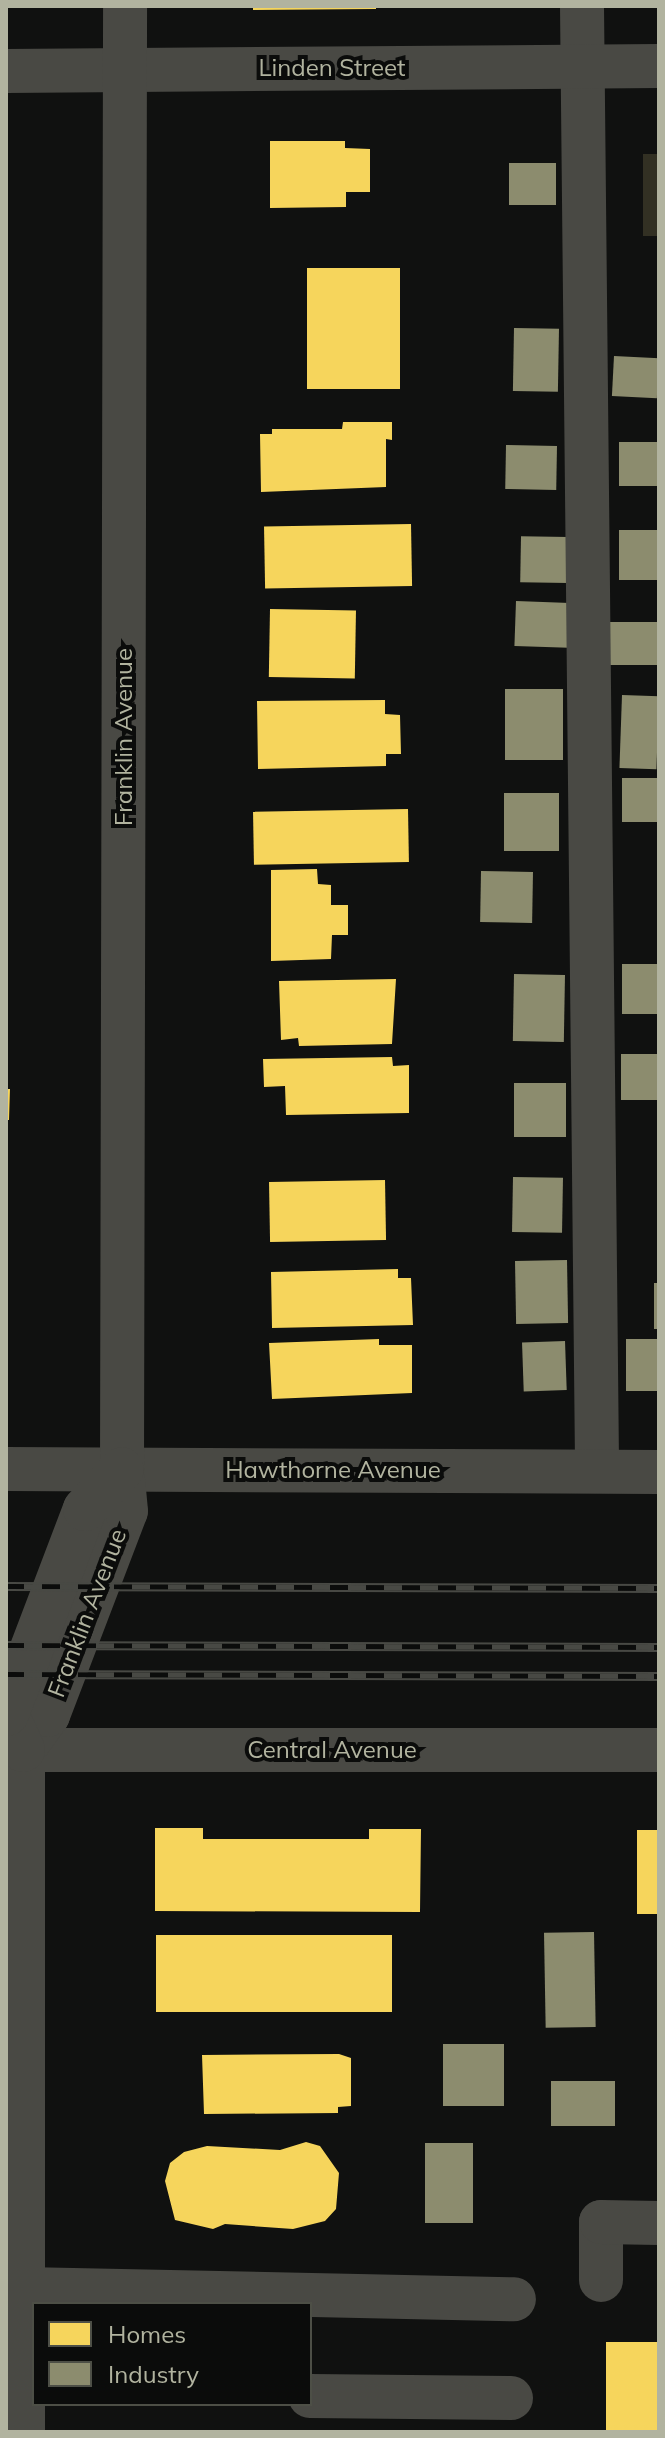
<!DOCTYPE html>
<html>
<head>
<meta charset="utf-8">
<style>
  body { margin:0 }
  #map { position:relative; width:665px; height:2438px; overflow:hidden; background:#101110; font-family:Mulish,sans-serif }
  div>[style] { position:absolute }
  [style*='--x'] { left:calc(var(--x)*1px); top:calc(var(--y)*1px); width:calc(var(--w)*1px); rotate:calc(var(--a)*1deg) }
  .water>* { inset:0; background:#323023; transform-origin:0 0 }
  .homes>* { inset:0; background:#f6d55c; transform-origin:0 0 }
  .industry>* { inset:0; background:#8c8c6e; transform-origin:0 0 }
  .minor>* { height:44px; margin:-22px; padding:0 22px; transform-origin:22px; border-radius:22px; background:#494944 }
  .rail>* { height:9px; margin-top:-4.5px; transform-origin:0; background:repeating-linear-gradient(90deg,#0b0c0b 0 18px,#484944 0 36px); box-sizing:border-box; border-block:2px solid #484944 }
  span { translate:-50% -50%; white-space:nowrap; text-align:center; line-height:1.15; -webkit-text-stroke:8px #0b0c0b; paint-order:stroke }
  .street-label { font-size:24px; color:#b1b39f }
  .frame { position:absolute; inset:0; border:8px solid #b1b39f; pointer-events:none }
  .legend { position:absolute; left:32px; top:2302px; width:280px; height:104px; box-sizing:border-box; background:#0b0c0b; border:2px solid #4d4f46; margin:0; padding:10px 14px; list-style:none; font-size:24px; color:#b1b39f }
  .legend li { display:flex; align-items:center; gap:16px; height:40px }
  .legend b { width:40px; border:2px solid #4d4f46 }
</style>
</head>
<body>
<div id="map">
  <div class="water">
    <div style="left:659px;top:154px;width:82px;height:16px;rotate:90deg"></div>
  </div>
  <div class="homes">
    <div style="clip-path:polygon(253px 6px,376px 6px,376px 9px,253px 10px)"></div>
    <div style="clip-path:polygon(270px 141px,345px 141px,345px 148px,370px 149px,370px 192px,346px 192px,346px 207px,270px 208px)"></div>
    <div style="left:307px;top:268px;width:93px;height:121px"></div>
    <div style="clip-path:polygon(343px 422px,392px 422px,392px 440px,386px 439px,386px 487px,261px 492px,260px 434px,272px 434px,272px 429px,342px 429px)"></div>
    <div style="left:411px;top:524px;width:62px;height:147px;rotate:89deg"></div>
    <div style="left:270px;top:609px;width:86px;height:68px;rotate:1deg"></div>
    <div style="clip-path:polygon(385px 700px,385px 714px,400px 715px,401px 754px,386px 754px,386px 766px,258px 769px,257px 701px)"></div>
    <div style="left:408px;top:809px;width:53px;height:155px;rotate:89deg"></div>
    <div style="clip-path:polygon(317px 869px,318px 884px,331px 885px,331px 905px,348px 905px,348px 935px,332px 935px,331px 959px,271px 961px,271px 870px)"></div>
    <div style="clip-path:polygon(396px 979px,392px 1044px,299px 1046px,298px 1038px,281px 1040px,279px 981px)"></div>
    <div style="clip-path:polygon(392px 1057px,393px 1066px,409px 1065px,409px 1113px,286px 1115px,285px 1086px,264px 1087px,263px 1059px)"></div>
    <div style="clip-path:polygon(6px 1089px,10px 1089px,9px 1120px,6px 1120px)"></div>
    <div style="left:385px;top:1180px;width:60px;height:116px;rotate:89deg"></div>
    <div style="clip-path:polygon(398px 1269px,398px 1278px,411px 1278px,413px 1325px,272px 1328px,271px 1272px)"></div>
    <div style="clip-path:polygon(379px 1339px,379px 1345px,412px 1345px,412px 1393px,272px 1399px,269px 1343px)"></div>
    <div style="clip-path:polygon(155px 1828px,203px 1828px,203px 1839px,369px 1839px,369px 1829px,421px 1829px,420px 1912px,155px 1911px)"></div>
    <div style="left:637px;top:1830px;width:22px;height:84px"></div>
    <div style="left:156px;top:1935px;width:236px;height:77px"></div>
    <div style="clip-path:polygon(339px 2054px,351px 2058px,351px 2106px,338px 2107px,338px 2113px,204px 2114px,202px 2055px)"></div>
    <div style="clip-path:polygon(306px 2142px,320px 2146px,339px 2173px,336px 2209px,325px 2221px,293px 2229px,225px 2224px,213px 2229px,175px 2220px,165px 2181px,170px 2163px,184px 2152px,207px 2146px,280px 2150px)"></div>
    <div style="left:606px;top:2342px;width:52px;height:90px"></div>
  </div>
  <div class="industry">
    <div style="left:509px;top:163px;width:47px;height:42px"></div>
    <div style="left:514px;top:328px;width:45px;height:63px;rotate:1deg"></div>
    <div style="left:614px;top:356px;width:45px;height:40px;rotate:3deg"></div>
    <div style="left:659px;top:442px;width:44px;height:40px;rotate:90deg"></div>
    <div style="left:506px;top:445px;width:51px;height:44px;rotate:1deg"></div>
    <div style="left:619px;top:530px;width:40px;height:50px"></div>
    <div style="left:569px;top:537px;width:46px;height:48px;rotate:91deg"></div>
    <div style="left:516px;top:601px;width:54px;height:45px;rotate:2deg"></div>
    <div style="left:610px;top:622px;width:49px;height:43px"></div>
    <div style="left:505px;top:689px;width:58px;height:71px"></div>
    <div style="left:622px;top:695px;width:37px;height:73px;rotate:2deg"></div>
    <div style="left:622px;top:778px;width:37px;height:44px"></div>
    <div style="left:559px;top:793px;width:58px;height:55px;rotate:90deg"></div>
    <div style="left:533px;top:872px;width:51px;height:52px;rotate:91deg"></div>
    <div style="left:659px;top:964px;width:50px;height:37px;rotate:90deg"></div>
    <div style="left:514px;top:974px;width:51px;height:67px;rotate:1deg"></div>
    <div style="left:659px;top:1054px;width:46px;height:38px;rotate:90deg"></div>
    <div style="left:566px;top:1083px;width:54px;height:52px;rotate:90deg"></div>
    <div style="left:513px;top:1177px;width:50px;height:55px;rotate:1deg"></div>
    <div style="left:567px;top:1260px;width:63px;height:52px;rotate:89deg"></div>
    <div style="left:659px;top:1283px;width:46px;height:5px;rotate:90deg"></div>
    <div style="left:626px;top:1339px;width:33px;height:52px"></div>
    <div style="left:565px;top:1341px;width:49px;height:43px;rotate:88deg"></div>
    <div style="left:594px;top:1932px;width:95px;height:50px;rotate:89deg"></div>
    <div style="left:504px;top:2044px;width:62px;height:61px;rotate:90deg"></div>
    <div style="left:551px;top:2081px;width:64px;height:45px"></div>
    <div style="left:425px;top:2143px;width:48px;height:80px"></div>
  </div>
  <div class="minor">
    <div style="--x:582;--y:6;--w:1465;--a:89.41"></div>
    <div style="--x:6;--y:71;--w:653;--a:-0.44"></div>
    <div style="--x:6;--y:1469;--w:653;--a:0.26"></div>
    <div style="--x:6;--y:1750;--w:653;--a:0"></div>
    <div style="--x:23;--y:1750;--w:43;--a:-54.5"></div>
    <div style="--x:48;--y:1715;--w:218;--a:-69.1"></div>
    <div style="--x:126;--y:1511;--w:42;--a:-95.4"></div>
    <div style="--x:122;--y:1469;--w:1463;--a:-89.88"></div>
    <div style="--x:601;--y:2280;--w:58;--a:-90"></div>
    <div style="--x:601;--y:2222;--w:58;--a:1"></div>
    <div style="--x:24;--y:2289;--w:490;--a:1.2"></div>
    <div style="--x:310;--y:2396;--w:201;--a:0.6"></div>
    <div style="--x:23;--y:2432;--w:682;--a:-90"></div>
    <div style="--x:23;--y:1750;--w:39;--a:-114"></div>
    <div style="--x:7;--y:1714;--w:219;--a:-69.2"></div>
    <div style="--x:85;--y:1509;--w:54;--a:-47.2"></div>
  </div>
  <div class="rail">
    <div style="--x:6;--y:1586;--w:653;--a:0.18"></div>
    <div style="--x:6;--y:1645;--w:653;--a:0.18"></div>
    <div style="--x:6;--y:1674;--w:653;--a:0.18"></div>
  </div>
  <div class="street-label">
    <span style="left:332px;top:68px">Linden Street</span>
    <span style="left:124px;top:737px;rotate:-90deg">Franklin Avenue</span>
    <span style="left:333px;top:1470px">Hawthorne Avenue</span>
    <span style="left:87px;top:1613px;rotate:-69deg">Franklin Avenue</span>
    <span style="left:332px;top:1750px">Central Avenue</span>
  </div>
  <div class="frame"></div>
  <ul class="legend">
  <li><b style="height:22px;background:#f6d55c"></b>Homes</li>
  <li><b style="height:22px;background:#8c8c6e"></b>Industry</li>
  </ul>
</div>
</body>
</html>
